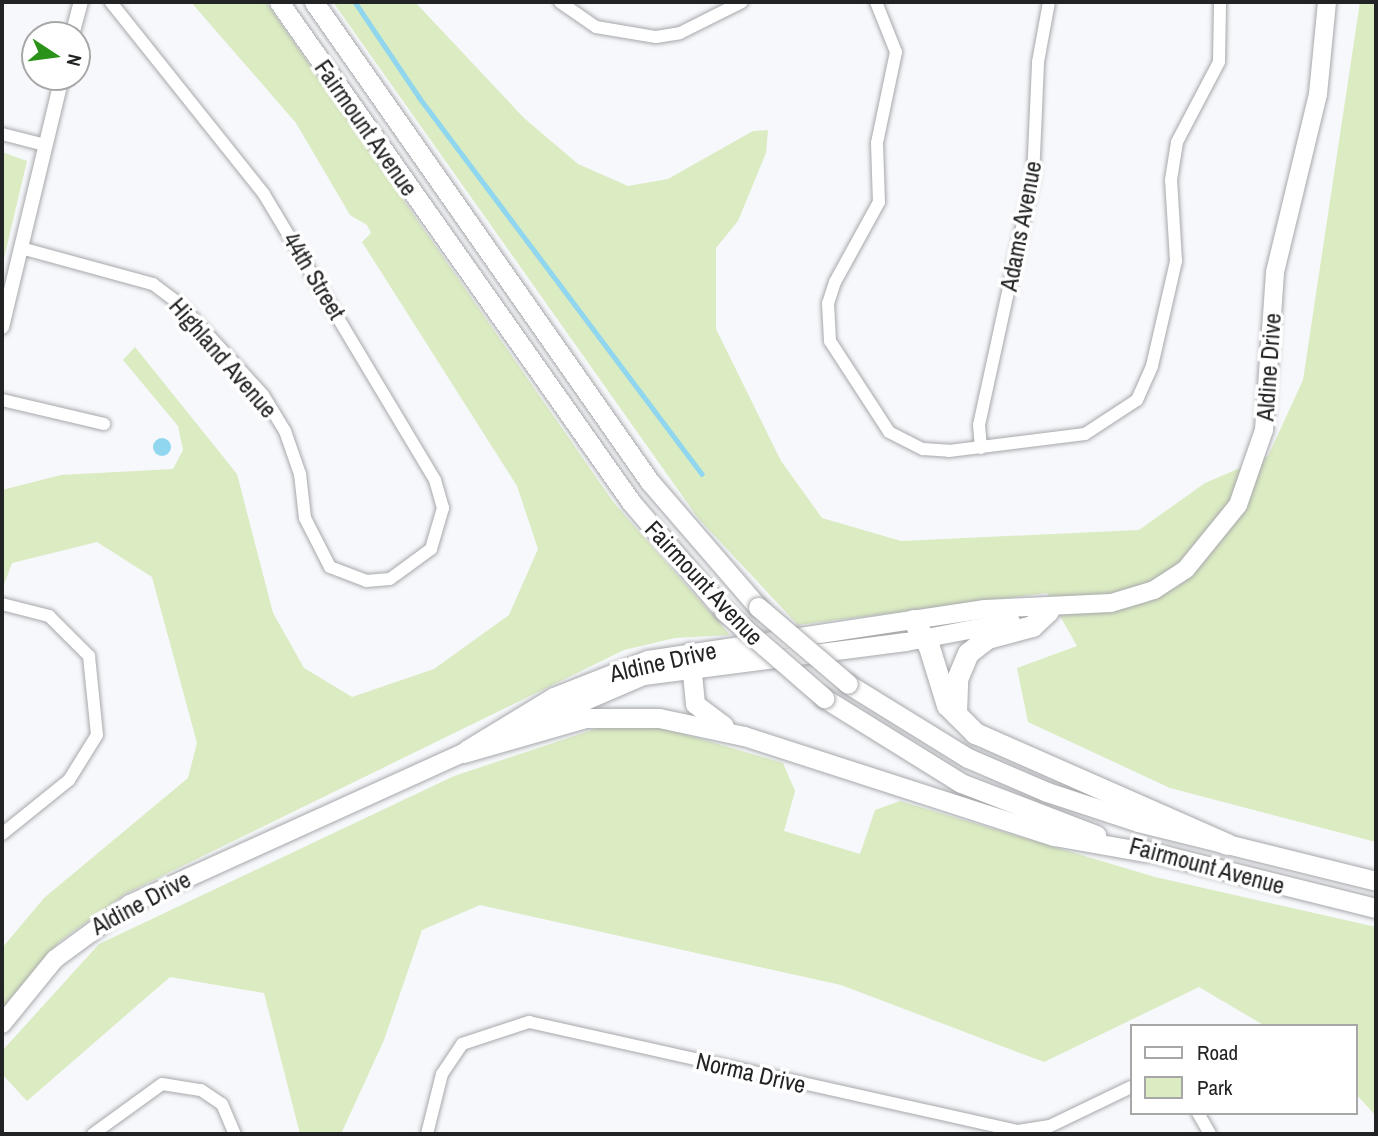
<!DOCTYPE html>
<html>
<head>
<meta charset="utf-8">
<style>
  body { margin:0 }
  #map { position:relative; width:1378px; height:1136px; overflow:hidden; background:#f6f8fb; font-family:"Archivo Narrow",sans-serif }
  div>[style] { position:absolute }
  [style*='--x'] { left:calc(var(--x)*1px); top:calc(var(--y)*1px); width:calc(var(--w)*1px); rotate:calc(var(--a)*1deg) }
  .green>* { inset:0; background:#dbebc2 }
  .water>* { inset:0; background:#8fd6ee }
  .round { border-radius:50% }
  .stream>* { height:4.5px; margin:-2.25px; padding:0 2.25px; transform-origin:2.25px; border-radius:2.25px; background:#8fd6ee }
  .roads { filter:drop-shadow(0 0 2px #a7a8ab) drop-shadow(0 0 2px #a7a8ab) }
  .minor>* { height:12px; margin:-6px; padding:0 6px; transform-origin:6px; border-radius:6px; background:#fff }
  .tertiary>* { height:14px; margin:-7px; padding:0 7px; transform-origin:7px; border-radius:7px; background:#fff }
  .secondary>* { height:18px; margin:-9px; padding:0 9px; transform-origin:9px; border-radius:9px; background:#fff }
  .primary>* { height:19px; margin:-9.5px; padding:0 9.5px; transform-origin:9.5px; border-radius:9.5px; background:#fff }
  .motorway>* { height:21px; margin:-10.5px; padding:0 10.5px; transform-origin:10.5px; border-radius:10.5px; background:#fff }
  .bridges { filter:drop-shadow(0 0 2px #a7a8ab) drop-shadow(0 0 2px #a7a8ab) }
  .primary-bridge>* { height:19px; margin:-9.5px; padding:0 9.5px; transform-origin:9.5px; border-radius:9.5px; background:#fff }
  span { translate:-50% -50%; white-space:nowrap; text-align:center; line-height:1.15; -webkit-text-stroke:7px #fff; paint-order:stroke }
  .street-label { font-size:24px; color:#222324 }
  .frame { position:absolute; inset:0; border:4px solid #222324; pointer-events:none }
  .legend { position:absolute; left:1130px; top:1024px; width:228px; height:91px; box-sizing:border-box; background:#fff; border:2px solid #a7a7a7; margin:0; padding:9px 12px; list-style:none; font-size:21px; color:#222324 }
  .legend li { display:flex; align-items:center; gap:14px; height:35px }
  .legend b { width:35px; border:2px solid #a7a7a7 }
  .north { position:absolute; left:21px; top:21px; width:70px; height:70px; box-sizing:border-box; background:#fff; border:2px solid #a7a7a7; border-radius:50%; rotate:103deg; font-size:19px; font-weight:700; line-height:28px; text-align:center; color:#222324 }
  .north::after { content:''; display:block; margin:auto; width:24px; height:32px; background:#2a9218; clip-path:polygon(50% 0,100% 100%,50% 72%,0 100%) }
</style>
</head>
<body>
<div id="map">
  <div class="green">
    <div style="clip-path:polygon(191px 2px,266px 2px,614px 503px,730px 635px,675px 638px,624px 650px,125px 894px,59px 942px,2px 1008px,2px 948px,44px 898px,188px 778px,197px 743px,152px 577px,97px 542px,12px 563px,2px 590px,2px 490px,61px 475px,173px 469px,183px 450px,178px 426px,123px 360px,135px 347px,237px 474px,273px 613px,304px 668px,352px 697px,434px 669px,509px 615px,538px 549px,517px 486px,362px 242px,371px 233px,367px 225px,350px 215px,296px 123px)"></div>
    <div style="clip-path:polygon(333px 2px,415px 2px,524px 118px,578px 164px,628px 186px,668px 179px,753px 131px,768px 130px,766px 153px,738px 221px,716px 248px,716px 329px,781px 461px,822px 518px,901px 541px,1139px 530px,1205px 483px,1268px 456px,1303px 380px,1360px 2px,1376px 2px,1376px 842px,1170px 788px,1028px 722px,1017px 668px,1077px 646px,1047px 593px,798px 625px,698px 518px)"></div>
    <div style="clip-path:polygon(2px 152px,27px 161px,2px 267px)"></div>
    <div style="clip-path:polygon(660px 727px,783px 763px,795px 791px,784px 831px,860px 854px,875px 810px,900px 801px,1155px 877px,1376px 927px,1376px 1116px,1355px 1093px,1355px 1026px,1265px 1026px,1199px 987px,1044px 1062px,841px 985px,480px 905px,422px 930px,384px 1040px,341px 1134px,300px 1134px,264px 993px,170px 977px,27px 1101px,2px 1074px,2px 1051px,99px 944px,454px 776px,598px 728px)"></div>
  </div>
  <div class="water">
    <div class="round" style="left:153px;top:438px;width:18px;height:18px"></div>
  </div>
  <div class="stream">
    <div style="--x:355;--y:2;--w:115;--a:56"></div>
    <div style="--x:419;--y:97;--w:471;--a:53.1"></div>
  </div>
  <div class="roads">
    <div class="minor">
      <div style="--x:560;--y:2;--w:44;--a:34.8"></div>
      <div style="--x:596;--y:27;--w:61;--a:9.5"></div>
      <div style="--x:656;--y:37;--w:24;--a:-9"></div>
      <div style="--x:680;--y:33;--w:69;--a:-26.6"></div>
      <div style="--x:876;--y:2;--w:54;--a:68.2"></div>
      <div style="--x:896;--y:52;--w:93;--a:101.8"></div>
      <div style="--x:877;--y:143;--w:59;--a:88.1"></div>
      <div style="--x:879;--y:202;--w:91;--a:118.8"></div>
      <div style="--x:835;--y:282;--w:22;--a:108"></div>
      <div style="--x:828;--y:303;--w:38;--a:87"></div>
      <div style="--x:830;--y:341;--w:108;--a:57"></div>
      <div style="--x:889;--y:432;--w:38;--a:27"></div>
      <div style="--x:923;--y:449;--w:26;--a:4"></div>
      <div style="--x:949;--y:451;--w:137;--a:-7.1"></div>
      <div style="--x:1085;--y:434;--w:62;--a:-33.2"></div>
      <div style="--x:1137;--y:400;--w:37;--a:-66"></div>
      <div style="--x:1152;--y:366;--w:108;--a:-77.1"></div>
      <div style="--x:1176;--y:261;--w:81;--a:-93.5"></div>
      <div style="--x:1171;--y:180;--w:38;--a:-81"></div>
      <div style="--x:1177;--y:142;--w:90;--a:-62.3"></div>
      <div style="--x:1219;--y:62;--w:60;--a:-89"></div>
      <div style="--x:2;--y:134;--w:44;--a:14.3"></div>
      <div style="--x:21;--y:248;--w:137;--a:15.3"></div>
      <div style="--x:153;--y:284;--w:34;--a:37"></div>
      <div style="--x:180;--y:304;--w:123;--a:47.6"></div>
      <div style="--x:263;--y:395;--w:42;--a:58.6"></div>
      <div style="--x:285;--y:431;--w:46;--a:70.8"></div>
      <div style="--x:300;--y:474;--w:44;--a:83.5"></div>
      <div style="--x:305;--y:518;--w:55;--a:63"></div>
      <div style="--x:330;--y:567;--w:39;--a:21"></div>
      <div style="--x:366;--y:581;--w:24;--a:-5"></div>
      <div style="--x:390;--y:579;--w:51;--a:-36.2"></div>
      <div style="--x:431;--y:549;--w:43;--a:-73.7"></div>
      <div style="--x:443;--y:508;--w:29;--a:-106"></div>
      <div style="--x:435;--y:480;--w:333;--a:-120.9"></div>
      <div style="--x:264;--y:194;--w:246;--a:-128.6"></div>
      <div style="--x:2;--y:400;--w:105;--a:13.2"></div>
      <div style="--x:981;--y:448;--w:23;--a:-95"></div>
      <div style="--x:979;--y:425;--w:253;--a:-77.7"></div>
      <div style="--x:1033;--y:178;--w:116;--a:-87.5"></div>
      <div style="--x:1038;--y:62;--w:61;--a:-79.6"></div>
      <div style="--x:2;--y:604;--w:49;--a:14.3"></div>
      <div style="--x:49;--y:616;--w:57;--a:45"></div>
      <div style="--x:89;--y:656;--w:79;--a:84.2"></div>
      <div style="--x:97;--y:735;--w:53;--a:121.9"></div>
      <div style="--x:69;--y:780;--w:86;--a:141.1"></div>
      <div style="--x:1198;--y:1113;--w:24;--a:60"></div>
      <div style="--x:93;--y:1134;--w:85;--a:-35.9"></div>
      <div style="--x:162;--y:1084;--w:39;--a:9"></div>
      <div style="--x:201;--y:1090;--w:25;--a:34"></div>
      <div style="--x:222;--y:1104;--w:33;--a:67"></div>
      <div style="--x:427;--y:1134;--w:62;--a:-76"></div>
      <div style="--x:442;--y:1074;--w:36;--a:-56"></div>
      <div style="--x:462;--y:1044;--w:71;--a:-18.2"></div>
      <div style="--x:529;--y:1022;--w:501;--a:12.57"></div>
      <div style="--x:1018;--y:1131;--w:32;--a:-9"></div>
      <div style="--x:1050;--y:1126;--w:90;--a:-25.7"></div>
    </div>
    <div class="tertiary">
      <div style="--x:72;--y:35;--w:34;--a:-75"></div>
      <div style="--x:2;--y:327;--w:257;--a:-76.5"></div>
    </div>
    <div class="secondary">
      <div style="--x:516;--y:731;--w:139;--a:-23.3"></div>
      <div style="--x:644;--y:676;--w:264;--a:-7.4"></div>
      <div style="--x:906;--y:642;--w:107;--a:-10.8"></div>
      <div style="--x:467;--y:750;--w:102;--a:-31.3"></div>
      <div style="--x:554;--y:697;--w:101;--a:-21.5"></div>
      <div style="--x:648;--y:660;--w:341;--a:-8.6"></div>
      <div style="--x:985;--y:609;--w:126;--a:-2.7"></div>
      <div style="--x:1111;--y:603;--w:45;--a:-16.8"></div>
      <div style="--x:1154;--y:590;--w:38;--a:-33"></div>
      <div style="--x:1186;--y:569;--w:82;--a:-50.9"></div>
      <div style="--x:1238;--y:505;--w:79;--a:-70.9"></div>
      <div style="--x:1264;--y:430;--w:158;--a:-86"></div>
      <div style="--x:1275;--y:272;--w:183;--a:-76.4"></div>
      <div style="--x:1318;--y:94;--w:92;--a:-84.4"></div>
      <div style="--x:2;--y:1024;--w:84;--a:-50.8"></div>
      <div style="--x:55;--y:959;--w:93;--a:-36.3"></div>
      <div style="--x:130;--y:904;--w:378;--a:-24.4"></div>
    </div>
    <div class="primary">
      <div style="--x:279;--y:2;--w:611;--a:54.85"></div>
      <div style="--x:631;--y:502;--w:143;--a:49.5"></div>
      <div style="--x:314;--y:2;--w:586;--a:55.01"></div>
      <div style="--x:650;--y:482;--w:165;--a:49.2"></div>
      <div style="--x:690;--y:652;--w:52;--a:84.5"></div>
      <div style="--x:695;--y:704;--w:36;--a:37"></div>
      <div style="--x:848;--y:684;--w:141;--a:31.7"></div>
      <div style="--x:968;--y:758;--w:86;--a:23.3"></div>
      <div style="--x:1047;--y:792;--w:96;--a:18.2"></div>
      <div style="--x:1138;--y:822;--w:245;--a:13.9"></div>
      <div style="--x:824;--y:698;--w:161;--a:31.8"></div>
      <div style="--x:961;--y:783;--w:145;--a:21.1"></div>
      <div style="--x:463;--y:753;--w:128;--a:-15.9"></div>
      <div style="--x:586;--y:718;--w:73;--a:0"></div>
      <div style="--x:659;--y:718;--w:87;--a:12"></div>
      <div style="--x:744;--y:736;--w:326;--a:17.9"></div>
      <div style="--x:1054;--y:836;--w:92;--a:10"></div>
      <div style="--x:1135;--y:848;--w:248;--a:14"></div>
    </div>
    <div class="motorway">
      <div style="--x:913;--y:620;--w:31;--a:59"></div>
      <div style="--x:929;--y:647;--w:61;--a:72.8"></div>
      <div style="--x:947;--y:705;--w:40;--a:45"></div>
      <div style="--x:975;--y:733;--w:275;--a:23.8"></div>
      <div style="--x:956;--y:714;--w:35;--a:-88"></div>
      <div style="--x:957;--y:679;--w:28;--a:-67"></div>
      <div style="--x:968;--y:653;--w:24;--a:-38"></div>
      <div style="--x:987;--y:638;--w:47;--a:-14.9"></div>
      <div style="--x:1032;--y:626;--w:22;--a:-43"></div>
    </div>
  </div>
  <div class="bridges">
    <div class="primary-bridge">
      <div style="--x:758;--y:607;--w:118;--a:40.5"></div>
      <div style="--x:724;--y:611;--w:133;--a:41"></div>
    </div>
  </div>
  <div class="street-label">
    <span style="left:366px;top:128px;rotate:55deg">Fairmount Avenue</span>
    <span style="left:1021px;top:226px;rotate:-79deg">Adams Avenue</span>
    <span style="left:314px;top:276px;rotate:59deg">44th Street</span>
    <span style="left:223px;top:358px;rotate:49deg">Highland Avenue</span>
    <span style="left:1269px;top:367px;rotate:-86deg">Aldine Drive</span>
    <span style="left:704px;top:583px;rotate:47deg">Fairmount Avenue</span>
    <span style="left:663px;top:662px;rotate:-13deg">Aldine Drive</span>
    <span style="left:1207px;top:866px;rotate:15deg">Fairmount Avenue</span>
    <span style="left:141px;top:903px;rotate:-28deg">Aldine Drive</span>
    <span style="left:751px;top:1073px;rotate:13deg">Norma Drive</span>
  </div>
  <div class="frame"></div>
  <ul class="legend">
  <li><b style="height:9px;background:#fff"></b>Road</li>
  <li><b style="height:19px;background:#dbebc2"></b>Park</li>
  </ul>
  <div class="north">N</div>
</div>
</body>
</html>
